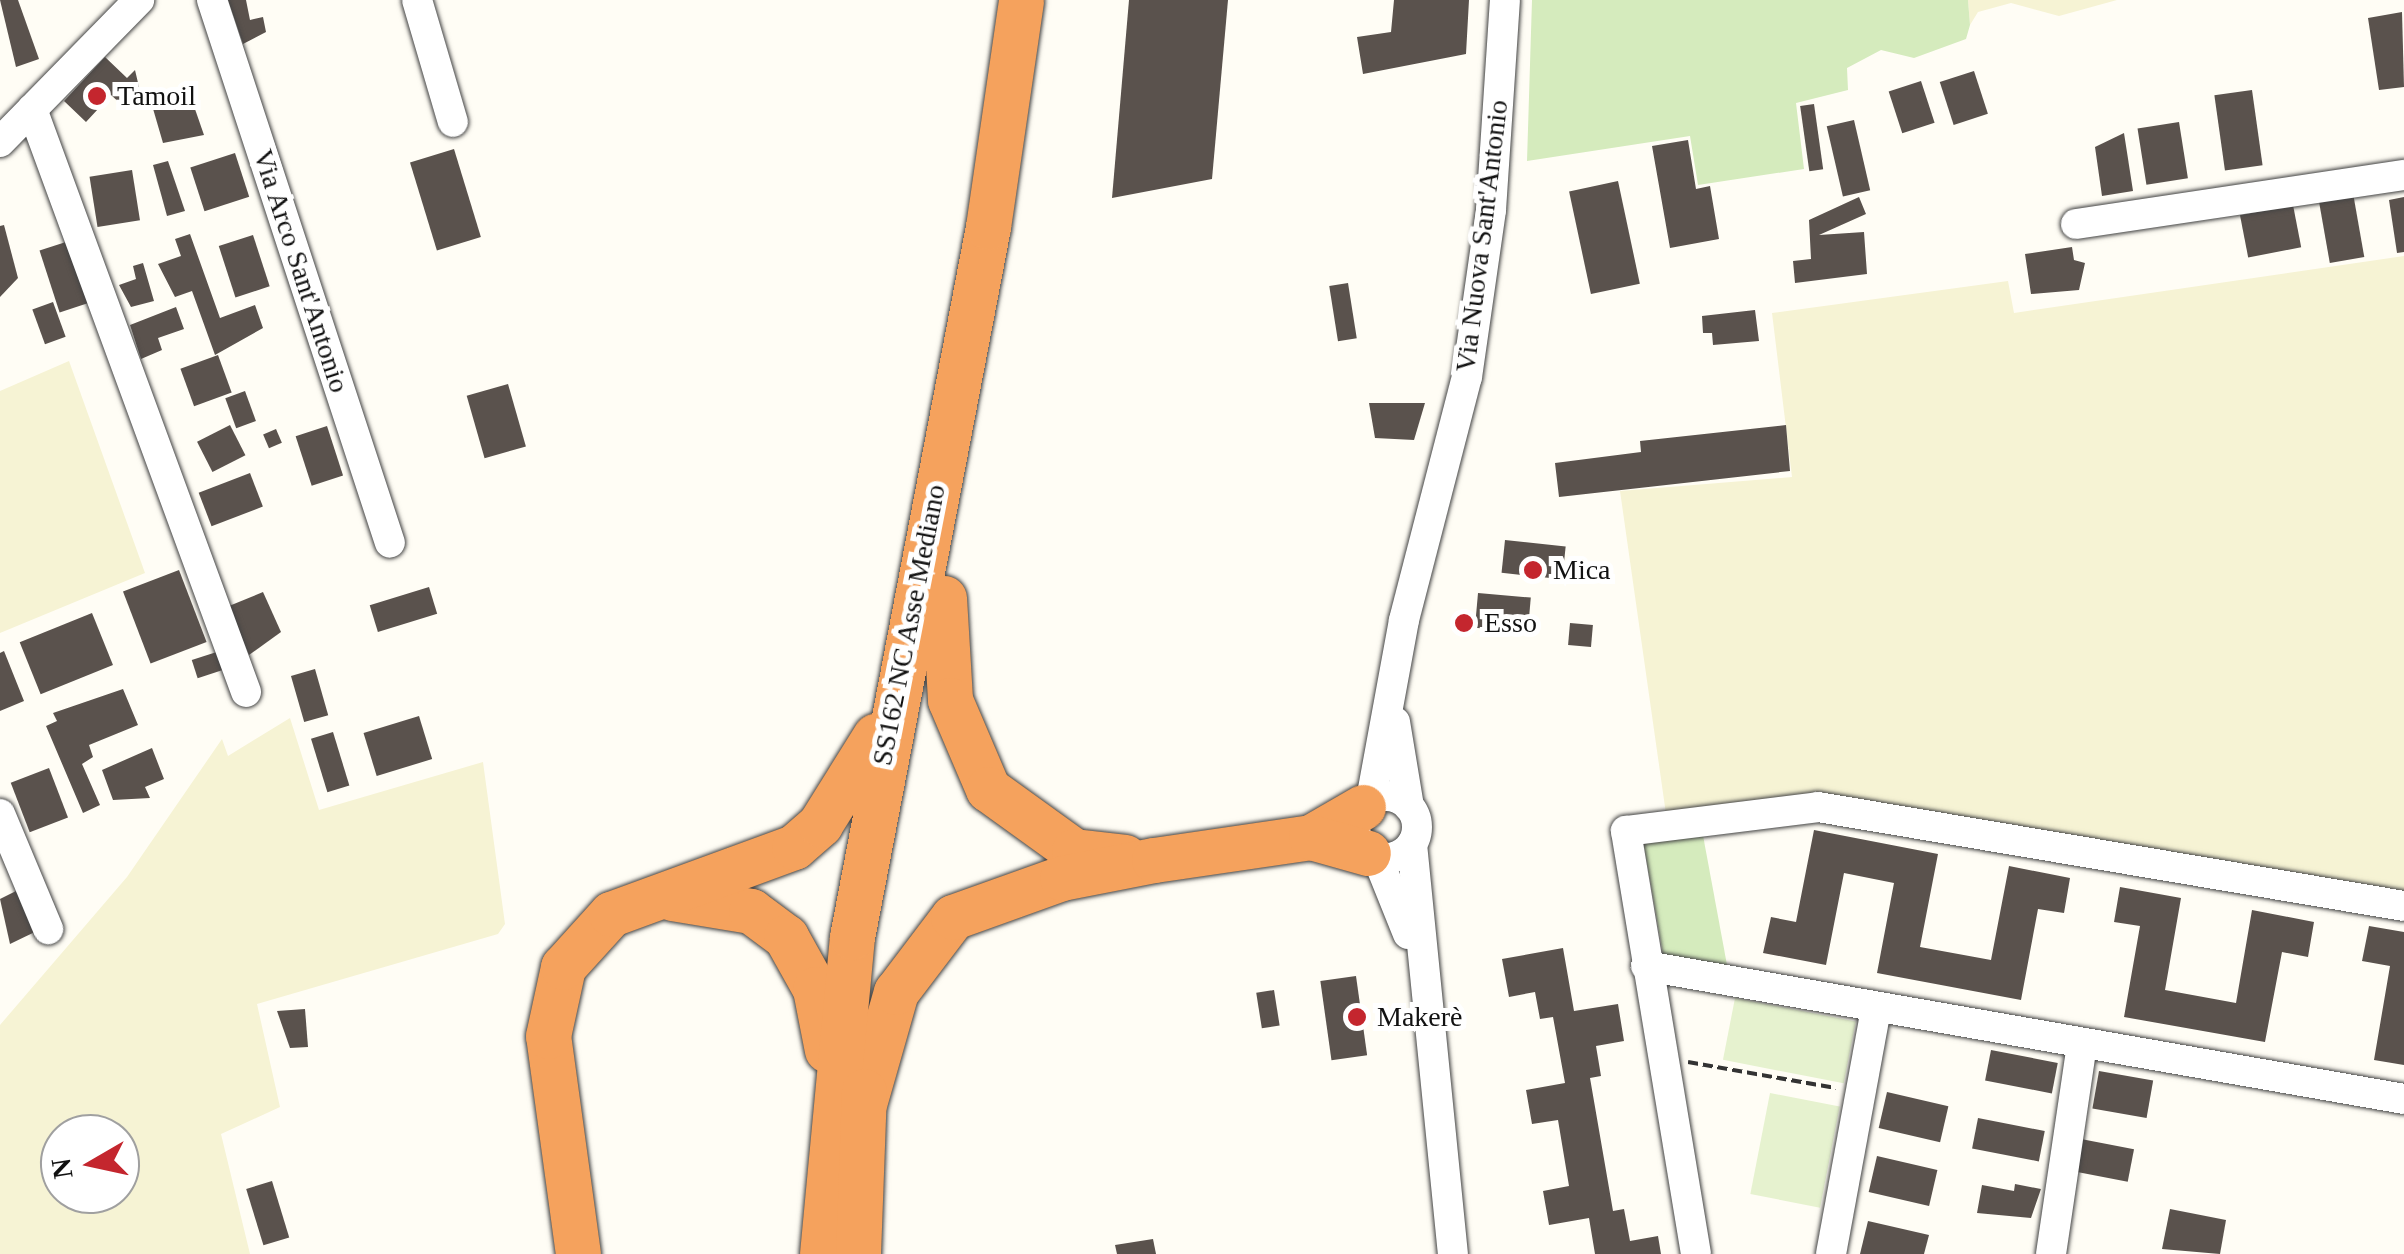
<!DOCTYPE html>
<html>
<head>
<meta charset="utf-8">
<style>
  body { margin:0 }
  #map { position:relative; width:2404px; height:1254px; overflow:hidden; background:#fffdf5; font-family:Georgia,serif }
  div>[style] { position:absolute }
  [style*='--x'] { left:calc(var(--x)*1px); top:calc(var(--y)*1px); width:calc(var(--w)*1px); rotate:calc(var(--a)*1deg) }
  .farmland>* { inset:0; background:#f6f3d4 }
  .green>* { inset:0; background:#d5ebbd }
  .pitch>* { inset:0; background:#e6f2cf; transform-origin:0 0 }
  .building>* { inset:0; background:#5a524d; transform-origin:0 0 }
  .path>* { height:4px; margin-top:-2px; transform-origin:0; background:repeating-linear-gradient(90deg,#333 0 10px,transparent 0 15px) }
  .roads { filter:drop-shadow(0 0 2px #444) drop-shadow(0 0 2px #444) }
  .minor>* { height:30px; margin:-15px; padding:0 15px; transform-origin:15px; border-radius:15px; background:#fff }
  .minor>.ring { margin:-15px; padding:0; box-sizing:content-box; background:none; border:30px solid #fff; border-radius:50% }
  .highway>* { height:45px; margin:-22.5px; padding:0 22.5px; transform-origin:22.5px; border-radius:22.5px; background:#f5a25d }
  .dots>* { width:28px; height:28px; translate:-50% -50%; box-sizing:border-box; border:5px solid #fff; border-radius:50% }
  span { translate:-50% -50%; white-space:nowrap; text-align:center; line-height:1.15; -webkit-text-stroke:10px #fff; paint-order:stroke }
  .poi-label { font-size:28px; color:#111 }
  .left { translate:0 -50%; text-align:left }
  .street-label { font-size:28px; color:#111 }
  .north { position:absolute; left:40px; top:1114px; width:100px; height:100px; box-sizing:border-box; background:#fff; border:2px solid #a0a0a0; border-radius:50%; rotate:261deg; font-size:28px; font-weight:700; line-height:40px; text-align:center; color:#111 }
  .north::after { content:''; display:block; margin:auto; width:35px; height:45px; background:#c4262e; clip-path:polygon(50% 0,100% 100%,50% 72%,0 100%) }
</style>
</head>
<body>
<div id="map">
  <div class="farmland">
    <div style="clip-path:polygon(1968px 0,2117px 0,2059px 16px,2011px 3px,1978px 12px,1970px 25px)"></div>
    <div style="clip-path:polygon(2404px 256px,2404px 891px,1899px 807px,1666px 814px,1620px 491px,1792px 477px,1772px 313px,2008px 281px,2014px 313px)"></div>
    <div style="clip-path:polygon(69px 361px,145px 573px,0 633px,0 391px)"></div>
    <div style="clip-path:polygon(evenodd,290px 718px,319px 810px,483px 762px,505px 924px,498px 934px,257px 1004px,280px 1107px,221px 1134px,250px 1254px,0 1254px,0 1025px,127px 877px,222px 739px,228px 756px,290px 718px,60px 1134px,120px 1134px,120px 1194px,60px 1194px,60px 1134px)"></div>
  </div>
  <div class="green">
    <div style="clip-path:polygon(1532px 0,1968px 0,1970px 25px,1966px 39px,1914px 58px,1881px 50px,1847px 68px,1848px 90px,1796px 103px,1804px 169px,1698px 185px,1690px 136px,1527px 161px)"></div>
    <div style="clip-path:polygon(1702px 830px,1727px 965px,1663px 954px,1643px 840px)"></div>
  </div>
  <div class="pitch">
    <div style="left:1735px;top:998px;width:123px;height:63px;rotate:11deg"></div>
    <div style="left:1770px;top:1093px;width:71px;height:103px;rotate:11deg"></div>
  </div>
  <div class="building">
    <div style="clip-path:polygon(0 0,18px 0,39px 59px,16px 67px)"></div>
    <div style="clip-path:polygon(228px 0,246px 0,250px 20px,263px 17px,266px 32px,243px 44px)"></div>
    <div style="clip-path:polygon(1129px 0,1228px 0,1212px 179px,1112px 198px)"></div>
    <div style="clip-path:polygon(1394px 0,1469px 0,1466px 54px,1363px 74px,1357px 37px,1391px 32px)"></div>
    <div style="clip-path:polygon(2402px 12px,2404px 87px,2379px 90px,2368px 18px)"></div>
    <div style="clip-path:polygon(105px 57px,127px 78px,135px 70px,139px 87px,122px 105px,111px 95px,86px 122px,64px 101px)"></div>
    <div style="left:1974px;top:71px;width:45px;height:36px;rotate:72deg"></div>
    <div style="left:1921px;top:81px;width:44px;height:34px;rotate:72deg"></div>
    <div style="clip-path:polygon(188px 89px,204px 135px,163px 143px,149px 95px)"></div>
    <div style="left:2252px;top:90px;width:76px;height:38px;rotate:82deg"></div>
    <div style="left:1814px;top:104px;width:66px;height:14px;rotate:82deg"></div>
    <div style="left:1854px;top:120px;width:72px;height:28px;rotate:77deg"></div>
    <div style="left:2179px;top:122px;width:57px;height:42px;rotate:81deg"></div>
    <div style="clip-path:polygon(2124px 133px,2133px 191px,2102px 196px,2095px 147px)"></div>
    <div style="clip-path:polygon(1688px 140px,1696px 189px,1710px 186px,1719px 239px,1670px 248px,1652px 146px)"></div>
    <div style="left:454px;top:149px;width:92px;height:46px;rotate:73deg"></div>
    <div style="left:235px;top:153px;width:46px;height:47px;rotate:72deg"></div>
    <div style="clip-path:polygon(168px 161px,185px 211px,167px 216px,153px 165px)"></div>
    <div style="left:132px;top:170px;width:51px;height:43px;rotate:81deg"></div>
    <div style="left:1618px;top:181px;width:105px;height:50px;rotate:78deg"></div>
    <div style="left:2353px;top:193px;width:65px;height:35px;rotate:80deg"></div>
    <div style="clip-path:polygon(1859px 197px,1866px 214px,1819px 235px,1864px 232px,1867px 274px,1795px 283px,1793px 261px,1811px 259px,1809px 220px)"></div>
    <div style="clip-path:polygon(2404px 197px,2404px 252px,2397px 253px,2389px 200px)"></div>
    <div style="left:2293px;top:205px;width:43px;height:54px;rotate:79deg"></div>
    <div style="clip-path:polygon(4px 225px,18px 278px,0 297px,0 226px)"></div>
    <div style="clip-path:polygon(190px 234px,220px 318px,255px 305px,263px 328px,215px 355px,192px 291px,175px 297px,158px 264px,181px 256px,175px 239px)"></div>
    <div style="left:253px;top:235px;width:54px;height:36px;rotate:72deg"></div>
    <div style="left:69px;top:241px;width:65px;height:31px;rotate:72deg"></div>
    <div style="clip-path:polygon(2072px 247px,2074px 260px,2085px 263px,2079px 290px,2031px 294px,2025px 254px)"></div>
    <div style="clip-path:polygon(143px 263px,154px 301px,131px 307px,119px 285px,136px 279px,133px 266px)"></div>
    <div style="left:1348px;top:283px;width:56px;height:19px;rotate:81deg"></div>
    <div style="left:53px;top:302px;width:37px;height:22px;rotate:70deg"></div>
    <div style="clip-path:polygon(176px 307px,184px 329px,158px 338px,162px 350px,141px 359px,130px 325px)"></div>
    <div style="clip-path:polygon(1755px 310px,1759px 341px,1713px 345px,1712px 333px,1703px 333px,1702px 316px)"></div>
    <div style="left:218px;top:355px;width:40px;height:40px;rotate:70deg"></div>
    <div style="left:508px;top:384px;width:65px;height:43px;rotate:74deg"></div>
    <div style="left:245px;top:391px;width:32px;height:21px;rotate:70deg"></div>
    <div style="clip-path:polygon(1369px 403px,1425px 403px,1414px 440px,1375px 438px)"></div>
    <div style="left:230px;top:425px;width:34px;height:37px;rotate:63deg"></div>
    <div style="clip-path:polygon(1786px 425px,1790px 471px,1559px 497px,1555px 463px,1641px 452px,1640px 441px)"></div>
    <div style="left:327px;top:426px;width:52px;height:33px;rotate:72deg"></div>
    <div style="left:276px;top:429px;width:15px;height:14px;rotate:67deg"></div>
    <div style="left:250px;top:473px;width:36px;height:55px;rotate:69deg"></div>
    <div style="left:1505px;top:540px;width:61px;height:33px;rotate:6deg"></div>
    <div style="left:179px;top:570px;width:77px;height:60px;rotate:69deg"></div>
    <div style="left:429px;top:587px;width:28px;height:62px;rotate:73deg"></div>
    <div style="clip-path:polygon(263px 592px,281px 632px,249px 655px,229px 606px)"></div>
    <div style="left:1478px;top:593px;width:53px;height:35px;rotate:5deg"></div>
    <div style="left:92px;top:613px;width:56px;height:78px;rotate:68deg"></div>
    <div style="left:1570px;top:623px;width:23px;height:22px;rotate:5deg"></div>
    <div style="left:226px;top:649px;width:19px;height:36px;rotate:72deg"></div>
    <div style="clip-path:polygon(4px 651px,24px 701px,0 711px,0 653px)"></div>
    <div style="left:315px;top:669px;width:48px;height:25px;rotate:74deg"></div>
    <div style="clip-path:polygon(123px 689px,138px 725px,89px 745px,93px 757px,82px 764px,100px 805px,83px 813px,46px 726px,57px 721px,53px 713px)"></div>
    <div style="left:419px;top:716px;width:45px;height:58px;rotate:73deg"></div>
    <div style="left:333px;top:732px;width:56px;height:23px;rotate:73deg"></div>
    <div style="clip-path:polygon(152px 748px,164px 779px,145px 787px,150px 798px,113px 800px,102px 770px)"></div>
    <div style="left:49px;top:768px;width:53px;height:41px;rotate:69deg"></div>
    <div style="clip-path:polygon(1814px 830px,1938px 854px,1920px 947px,1991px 960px,2009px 866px,2070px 878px,2064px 913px,2038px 909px,2021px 1000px,1877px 973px,1894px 883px,1844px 873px,1826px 965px,1763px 953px,1771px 917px,1796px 922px)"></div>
    <div style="clip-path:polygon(2120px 887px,2181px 898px,2165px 990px,2236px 1003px,2252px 910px,2314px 922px,2308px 957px,2282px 952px,2265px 1042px,2124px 1017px,2140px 926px,2114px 922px)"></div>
    <div style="clip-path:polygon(22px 888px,41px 929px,10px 944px,0 899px)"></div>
    <div style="clip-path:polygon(2369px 926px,2404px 932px,2404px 1065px,2374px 1060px,2390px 966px,2362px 961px)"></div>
    <div style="clip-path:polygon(1563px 948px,1574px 1011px,1618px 1004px,1624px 1041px,1596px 1046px,1601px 1076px,1590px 1078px,1613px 1211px,1624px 1209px,1630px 1241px,1658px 1236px,1661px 1254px,1595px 1254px,1589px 1218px,1549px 1225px,1543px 1191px,1569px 1186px,1558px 1120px,1532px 1124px,1526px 1090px,1565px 1083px,1553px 1017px,1540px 1019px,1535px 992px,1509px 997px,1502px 959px)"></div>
    <div style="left:1356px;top:976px;width:80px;height:36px;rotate:82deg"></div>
    <div style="left:1274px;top:990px;width:36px;height:18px;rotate:81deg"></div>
    <div style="clip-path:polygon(305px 1009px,308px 1047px,290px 1048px,277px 1011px)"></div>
    <div style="left:1991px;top:1050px;width:68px;height:31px;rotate:11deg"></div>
    <div style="left:2099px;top:1071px;width:55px;height:38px;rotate:10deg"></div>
    <div style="left:1887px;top:1092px;width:63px;height:37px;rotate:13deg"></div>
    <div style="left:1978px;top:1118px;width:68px;height:31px;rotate:11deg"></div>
    <div style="left:2081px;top:1139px;width:54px;height:33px;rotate:11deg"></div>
    <div style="left:1877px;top:1156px;width:62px;height:37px;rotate:13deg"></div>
    <div style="left:272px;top:1181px;width:59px;height:27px;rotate:73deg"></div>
    <div style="clip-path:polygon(2015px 1184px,2041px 1189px,2031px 1218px,1977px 1213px,1982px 1185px,2014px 1191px)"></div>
    <div style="clip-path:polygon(2170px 1209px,2226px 1220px,2220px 1254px,2162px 1249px)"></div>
    <div style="clip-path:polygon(1868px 1221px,1929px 1235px,1924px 1254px,1860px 1254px)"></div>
    <div style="clip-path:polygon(1153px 1239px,1156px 1254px,1117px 1254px,1115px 1245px)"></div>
  </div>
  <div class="path">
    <div style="--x:1688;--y:1062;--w:150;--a:10"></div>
  </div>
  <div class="roads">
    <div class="minor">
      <div style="--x:212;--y:0;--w:571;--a:71.85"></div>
      <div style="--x:417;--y:0;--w:127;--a:73.6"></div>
      <div style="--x:32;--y:109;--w:621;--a:69.84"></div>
      <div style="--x:0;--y:142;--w:199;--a:-45.6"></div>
      <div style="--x:2076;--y:224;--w:332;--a:-8.5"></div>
      <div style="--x:1395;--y:722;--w:86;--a:80.6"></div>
      <div class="ring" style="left:1355px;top:796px;width:32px;height:32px"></div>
      <div style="--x:1371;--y:800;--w:183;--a:-79.6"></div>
      <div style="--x:1404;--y:620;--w:251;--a:-75.5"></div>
      <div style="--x:1467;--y:377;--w:169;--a:-81.8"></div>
      <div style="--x:1491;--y:210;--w:210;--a:-86.2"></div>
      <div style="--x:0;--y:814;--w:125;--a:67.3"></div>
      <div style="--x:1412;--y:844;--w:412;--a:84.3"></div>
      <div style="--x:1377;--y:857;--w:83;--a:68.1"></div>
      <div style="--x:1646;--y:966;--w:770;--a:9.95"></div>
      <div style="--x:1696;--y:1254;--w:429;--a:-99.4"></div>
      <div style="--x:1626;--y:831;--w:193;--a:-7.1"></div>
      <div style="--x:1818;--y:807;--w:594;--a:9.59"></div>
      <div style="--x:1831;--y:1254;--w:249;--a:-79.6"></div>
      <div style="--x:2051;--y:1254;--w:211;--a:-81.6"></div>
    </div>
    <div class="highway">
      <div style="--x:944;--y:598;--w:102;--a:86.6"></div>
      <div style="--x:950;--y:700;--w:97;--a:66.9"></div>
      <div style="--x:988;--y:789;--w:106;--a:35.8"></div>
      <div style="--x:1074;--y:851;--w:51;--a:6.7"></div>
      <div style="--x:1311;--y:837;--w:60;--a:-30"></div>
      <div style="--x:672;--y:898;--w:80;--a:9.3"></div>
      <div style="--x:751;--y:911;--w:44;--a:36.6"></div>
      <div style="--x:786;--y:937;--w:60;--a:60.9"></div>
      <div style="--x:815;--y:989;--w:62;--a:78.9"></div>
      <div style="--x:862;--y:1111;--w:124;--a:-74.1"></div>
      <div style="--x:896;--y:992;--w:94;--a:-52.8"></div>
      <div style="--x:953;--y:917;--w:116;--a:-19.7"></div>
      <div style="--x:1062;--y:878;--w:94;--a:-11.1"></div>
      <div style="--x:1154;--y:860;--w:159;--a:-8.3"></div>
      <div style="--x:1311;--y:837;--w:59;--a:15.7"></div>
      <div style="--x:578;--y:1254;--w:220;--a:-97.8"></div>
      <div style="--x:548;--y:1036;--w:71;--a:-77.7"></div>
      <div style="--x:563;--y:967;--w:72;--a:-47.8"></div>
      <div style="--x:611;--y:914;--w:195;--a:-20.1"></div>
      <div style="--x:794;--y:847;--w:35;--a:-41"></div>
      <div style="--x:820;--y:824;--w:104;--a:-58"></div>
      <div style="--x:822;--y:1254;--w:318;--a:-84.6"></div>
      <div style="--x:852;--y:937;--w:723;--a:-79.16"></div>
      <div style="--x:988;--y:227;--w:229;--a:-81.7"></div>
      <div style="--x:858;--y:1254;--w:163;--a:-87.9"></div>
    </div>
  </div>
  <div class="dots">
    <div style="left:97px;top:96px;background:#c4262e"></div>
    <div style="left:1533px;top:570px;background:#c4262e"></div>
    <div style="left:1464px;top:623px;background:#c4262e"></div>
    <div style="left:1357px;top:1017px;background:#c4262e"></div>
  </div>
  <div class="poi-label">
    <span class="left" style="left:117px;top:96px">Tamoil</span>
    <span class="left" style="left:1553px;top:570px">Mica</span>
    <span class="left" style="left:1484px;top:623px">Esso</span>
    <span class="left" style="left:1377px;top:1017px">Makerè</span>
  </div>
  <div class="street-label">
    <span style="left:1482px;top:236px;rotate:-83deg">Via Nuova Sant'Antonio</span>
    <span style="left:301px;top:271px;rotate:72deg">Via Arco Sant'Antonio</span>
    <span style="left:909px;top:625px;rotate:-79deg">SS162 NC Asse Mediano</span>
  </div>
  <div class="north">N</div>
</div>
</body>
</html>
